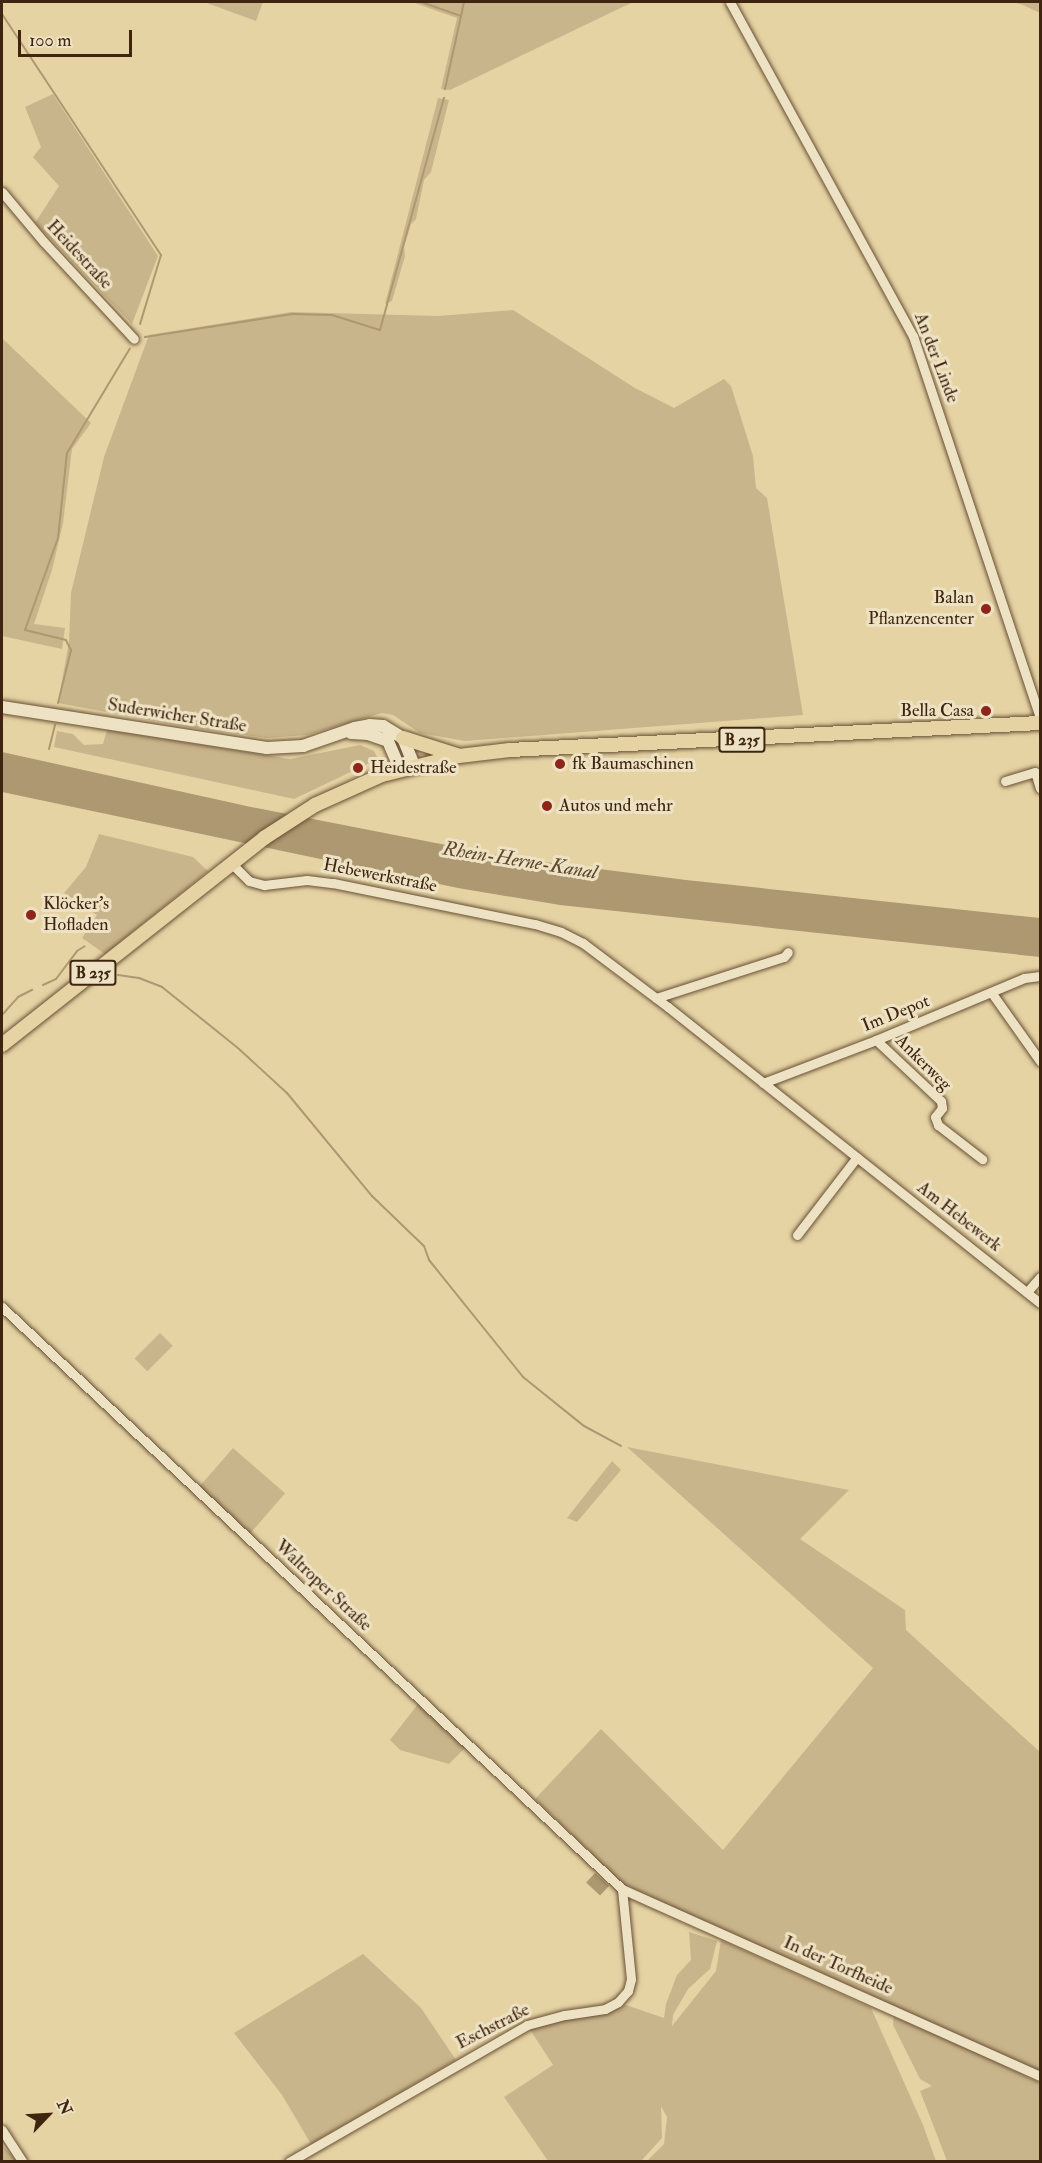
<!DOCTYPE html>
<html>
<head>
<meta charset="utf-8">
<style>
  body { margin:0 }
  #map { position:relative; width:1042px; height:2163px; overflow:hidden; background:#e5d3a4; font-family:"IM FELL Double Pica",serif }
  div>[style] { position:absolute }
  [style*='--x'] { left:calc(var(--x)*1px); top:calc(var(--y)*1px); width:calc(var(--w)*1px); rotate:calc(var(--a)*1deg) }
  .green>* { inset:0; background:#c9b58b; transform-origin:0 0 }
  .water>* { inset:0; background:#ad9871; transform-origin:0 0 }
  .stream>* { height:2px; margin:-1px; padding:0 1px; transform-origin:1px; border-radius:1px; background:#ad9871 }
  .roads { filter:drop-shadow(0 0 2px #685034) drop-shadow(0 0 2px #685034) }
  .minor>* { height:9px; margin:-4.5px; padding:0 4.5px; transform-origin:4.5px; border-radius:4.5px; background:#eee2c4 }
  .secondary>* { height:12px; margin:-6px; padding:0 6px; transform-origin:6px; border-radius:6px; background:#eee2c4 }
  .primary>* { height:14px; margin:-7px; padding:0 7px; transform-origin:7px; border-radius:7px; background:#e5d3a4 }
  .dots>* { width:16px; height:16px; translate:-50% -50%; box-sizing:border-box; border:3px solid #eee2c4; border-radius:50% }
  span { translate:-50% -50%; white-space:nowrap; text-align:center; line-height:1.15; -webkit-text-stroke:6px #eee2c4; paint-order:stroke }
  .shield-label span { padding:2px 4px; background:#eee2c4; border:2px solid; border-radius:4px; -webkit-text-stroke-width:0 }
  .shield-label { font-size:16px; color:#3f250f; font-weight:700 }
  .street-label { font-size:18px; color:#3f250f }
  .poi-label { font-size:18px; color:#3f250f }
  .right { translate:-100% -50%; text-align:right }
  .left { translate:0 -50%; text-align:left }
  .water-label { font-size:20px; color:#60482c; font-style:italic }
  .frame { position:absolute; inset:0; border:3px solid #3f250f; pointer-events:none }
  .north { position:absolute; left:18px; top:2085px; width:60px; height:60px; -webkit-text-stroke:4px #eee2c4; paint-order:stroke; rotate:65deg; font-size:16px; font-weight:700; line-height:24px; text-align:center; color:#3f250f }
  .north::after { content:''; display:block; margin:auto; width:21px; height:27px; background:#3f250f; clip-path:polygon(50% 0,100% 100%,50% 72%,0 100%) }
  .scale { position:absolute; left:18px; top:30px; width:114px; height:27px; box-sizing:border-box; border:3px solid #3f250f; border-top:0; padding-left:8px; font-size:18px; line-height:21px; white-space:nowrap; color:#3f250f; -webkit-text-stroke:4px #eee2c4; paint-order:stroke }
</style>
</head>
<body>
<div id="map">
  <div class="green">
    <div style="clip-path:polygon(204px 2px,263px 2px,256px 21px)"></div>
    <div style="clip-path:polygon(412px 2px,633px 2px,450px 90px,441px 89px,457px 18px)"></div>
    <div style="clip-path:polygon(1013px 2px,1040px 2px,1040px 13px,1023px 5px)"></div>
    <div style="clip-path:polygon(53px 94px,158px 256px,132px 324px,35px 223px,59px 186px,33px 157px,41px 147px,25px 107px)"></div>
    <div style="clip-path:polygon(438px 98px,449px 100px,431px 172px,424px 180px,416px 219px,411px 224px,404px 247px,405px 256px,392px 301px,385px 304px)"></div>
    <div style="clip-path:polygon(513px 310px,635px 388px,674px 408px,724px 379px,731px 386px,753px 456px,756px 488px,767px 498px,803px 715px,465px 741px,420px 733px,393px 715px,382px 713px,307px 735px,267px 738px,187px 727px,58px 703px,69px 642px,71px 593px,104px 457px,149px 335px,291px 312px,438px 316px)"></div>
    <div style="clip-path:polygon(2px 338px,91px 423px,72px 449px,63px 523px,52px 570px,34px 624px,65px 628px,62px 649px,2px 636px)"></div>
    <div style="clip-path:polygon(107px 730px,290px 759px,360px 745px,374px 751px,378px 759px,294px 799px,54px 747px,57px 731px,73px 734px,84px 745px,103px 744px)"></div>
    <div style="clip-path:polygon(99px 834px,193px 857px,208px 871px,105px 954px,82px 938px,97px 915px,64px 893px,86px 867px)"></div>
    <div style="left:160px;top:1333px;width:18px;height:36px;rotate:45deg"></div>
    <div style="clip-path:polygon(627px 1447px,849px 1490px,800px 1539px,905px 1610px,906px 1630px,1040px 1752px,1040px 2073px,868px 1994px,637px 1897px,535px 1799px,601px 1729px,723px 1850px,873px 1668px)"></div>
    <div style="left:233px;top:1448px;width:69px;height:55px;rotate:41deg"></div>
    <div style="clip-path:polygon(612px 1461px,621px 1470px,577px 1522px,567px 1518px)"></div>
    <div style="clip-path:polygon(418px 1704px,465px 1748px,449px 1764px,400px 1750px,390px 1740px)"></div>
    <div style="clip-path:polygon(689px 1932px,717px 1941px,710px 1969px,688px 1989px,673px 2015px,672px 2026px,716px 1971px,721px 1940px,871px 2008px,923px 2125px,936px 2161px,647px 2161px,664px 2144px,667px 2117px,661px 2106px,662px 2138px,641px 2161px,548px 2161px,504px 2097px,553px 2065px,527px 2025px,620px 2003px,664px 2018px,666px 2004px,677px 1975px,691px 1960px)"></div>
    <div style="clip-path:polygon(363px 1954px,421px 2008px,456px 2060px,311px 2144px,282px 2095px,234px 2033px)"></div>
    <div style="clip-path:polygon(894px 2013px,1040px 2083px,1040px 2161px,947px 2161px,920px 2091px,932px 2086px,920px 2079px,893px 2025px)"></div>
    <div style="clip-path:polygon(2px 2145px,14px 2158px,17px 2161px,2px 2161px)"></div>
  </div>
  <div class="water">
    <div style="clip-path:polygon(2px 752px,251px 807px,513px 858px,686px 880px,1040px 918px,1040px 957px,560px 905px,458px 888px,2px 792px)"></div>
    <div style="left:595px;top:1873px;width:19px;height:13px;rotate:43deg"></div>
  </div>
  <div class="stream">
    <div style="--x:421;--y:2;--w:42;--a:19.3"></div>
    <div style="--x:461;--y:16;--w:75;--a:102.4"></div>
    <div style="--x:2;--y:14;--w:289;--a:56.6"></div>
    <div style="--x:161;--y:255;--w:72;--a:106.9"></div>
    <div style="--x:461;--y:16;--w:14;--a:-78"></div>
    <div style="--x:145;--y:337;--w:149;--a:-8.9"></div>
    <div style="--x:292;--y:314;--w:40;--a:1.4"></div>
    <div style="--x:332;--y:315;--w:50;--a:17.4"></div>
    <div style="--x:380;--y:330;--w:241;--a:-74.6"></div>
    <div style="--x:58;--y:703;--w:55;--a:-76.2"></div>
    <div style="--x:71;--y:650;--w:11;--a:-117"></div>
    <div style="--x:66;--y:640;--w:42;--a:-166.3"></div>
    <div style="--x:25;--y:630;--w:98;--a:-70.3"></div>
    <div style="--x:58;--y:538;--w:85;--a:-84"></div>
    <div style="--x:67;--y:453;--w:122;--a:-59"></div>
    <div style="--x:49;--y:749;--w:25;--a:-76"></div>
    <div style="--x:118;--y:975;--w:21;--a:8"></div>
    <div style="--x:139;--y:978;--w:25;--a:21"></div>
    <div style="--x:162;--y:987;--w:99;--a:38.8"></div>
    <div style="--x:239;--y:1049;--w:65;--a:42.5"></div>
    <div style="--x:287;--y:1093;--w:134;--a:50.5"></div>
    <div style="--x:372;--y:1196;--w:72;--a:43.9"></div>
    <div style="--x:424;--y:1246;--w:15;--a:70"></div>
    <div style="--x:429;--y:1260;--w:150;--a:51.2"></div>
    <div style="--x:523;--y:1377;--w:78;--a:38.8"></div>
    <div style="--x:584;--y:1426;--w:42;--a:28.4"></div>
    <div style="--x:43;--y:985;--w:14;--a:-25"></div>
    <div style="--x:56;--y:979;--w:35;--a:-53"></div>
    <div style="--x:77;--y:951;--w:9;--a:-32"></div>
    <div style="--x:2;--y:1015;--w:24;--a:-48"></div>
    <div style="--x:18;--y:997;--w:16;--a:-27"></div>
  </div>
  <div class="roads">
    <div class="minor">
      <div style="--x:730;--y:2;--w:381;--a:61.3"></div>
      <div style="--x:913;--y:336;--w:403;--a:71.6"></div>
      <div style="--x:2;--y:192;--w:65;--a:50"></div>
      <div style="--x:44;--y:242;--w:132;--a:47.1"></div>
      <div style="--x:1005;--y:781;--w:31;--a:-17"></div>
      <div style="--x:1035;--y:772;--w:17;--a:73"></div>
      <div style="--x:231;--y:863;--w:25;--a:45"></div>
      <div style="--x:249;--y:881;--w:16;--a:15"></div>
      <div style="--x:264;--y:885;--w:43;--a:-6.6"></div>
      <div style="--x:307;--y:880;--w:26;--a:7"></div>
      <div style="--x:333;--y:883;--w:206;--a:11.5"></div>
      <div style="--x:535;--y:924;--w:27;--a:17"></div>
      <div style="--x:561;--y:932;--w:25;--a:27"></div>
      <div style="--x:583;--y:943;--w:106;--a:37"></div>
      <div style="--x:668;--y:1007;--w:475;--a:38.5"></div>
      <div style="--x:991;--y:992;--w:85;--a:54.6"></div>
      <div style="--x:656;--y:998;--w:134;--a:-17.8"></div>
      <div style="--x:784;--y:957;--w:6;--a:-51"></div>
      <div style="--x:876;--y:1040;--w:89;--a:43.2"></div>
      <div style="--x:941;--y:1101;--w:7;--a:82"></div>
      <div style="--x:942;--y:1108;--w:11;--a:128"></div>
      <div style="--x:935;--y:1117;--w:9;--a:69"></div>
      <div style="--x:938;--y:1125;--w:56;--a:37.7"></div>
      <div style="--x:763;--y:1083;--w:121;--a:-20.8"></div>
      <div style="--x:876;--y:1040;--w:160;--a:-22.7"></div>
      <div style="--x:1024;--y:978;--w:16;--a:-7"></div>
      <div style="--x:797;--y:1235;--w:98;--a:-52.4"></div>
      <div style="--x:1027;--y:1292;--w:20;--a:-49"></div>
      <div style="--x:2;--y:1307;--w:850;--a:43.19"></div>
      <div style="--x:622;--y:1889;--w:458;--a:24.1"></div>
      <div style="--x:2;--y:2130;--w:38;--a:57"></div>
      <div style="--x:289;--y:2162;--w:275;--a:-29.9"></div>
      <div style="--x:527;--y:2025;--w:39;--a:-15"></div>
      <div style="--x:565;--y:2015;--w:40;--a:-8.5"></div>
      <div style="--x:605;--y:2009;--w:15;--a:-28"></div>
      <div style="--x:618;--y:2002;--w:15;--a:-48"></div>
      <div style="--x:628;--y:1991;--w:12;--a:-76"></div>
      <div style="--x:631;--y:1979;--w:90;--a:-95.7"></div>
    </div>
    <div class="secondary">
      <div style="--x:2;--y:707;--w:268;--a:8.8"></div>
      <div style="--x:267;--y:748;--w:36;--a:-3"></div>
      <div style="--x:303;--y:746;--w:55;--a:-19.1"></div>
      <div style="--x:355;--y:728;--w:15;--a:-11"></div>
      <div style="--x:370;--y:725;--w:13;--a:4"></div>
      <div style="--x:383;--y:726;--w:23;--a:31"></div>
      <div style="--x:403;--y:738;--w:29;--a:68"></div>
      <div style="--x:351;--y:733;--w:17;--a:3"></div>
      <div style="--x:368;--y:734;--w:21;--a:19"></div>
      <div style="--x:388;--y:741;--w:30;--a:67"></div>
    </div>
    <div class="primary">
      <div style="--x:403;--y:738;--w:57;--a:17.5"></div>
      <div style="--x:2;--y:1045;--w:334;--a:-38.3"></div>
      <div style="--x:264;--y:838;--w:61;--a:-32.9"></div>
      <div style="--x:315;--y:805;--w:73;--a:-24.1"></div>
      <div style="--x:382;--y:775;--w:79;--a:-13.9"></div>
      <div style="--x:459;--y:756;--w:51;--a:-6.7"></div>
      <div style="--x:510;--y:750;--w:531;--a:-2.92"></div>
    </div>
  </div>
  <div class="dots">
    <div style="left:986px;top:609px;background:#8f2418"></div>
    <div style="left:986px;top:711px;background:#8f2418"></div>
    <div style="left:560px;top:764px;background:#8f2418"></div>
    <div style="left:358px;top:768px;background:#8f2418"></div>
    <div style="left:547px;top:806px;background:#8f2418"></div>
    <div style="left:31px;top:915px;background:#8f2418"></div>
  </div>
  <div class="shield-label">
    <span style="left:742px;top:740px">B 235</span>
    <span style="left:93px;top:973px">B 235</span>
  </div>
  <div class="street-label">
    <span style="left:79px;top:255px;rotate:47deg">Heidestraße</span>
    <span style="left:936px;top:358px;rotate:69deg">An der Linde</span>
    <span style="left:177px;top:716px;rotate:9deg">Suderwicher Straße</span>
    <span style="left:380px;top:876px;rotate:11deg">Hebewerkstraße</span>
    <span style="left:896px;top:1014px;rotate:-22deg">Im Depot</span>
    <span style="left:923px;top:1063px;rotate:45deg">Ankerweg</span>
    <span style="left:959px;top:1217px;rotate:38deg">Am Hebewerk</span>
    <span style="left:323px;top:1586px;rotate:43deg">Waltroper Straße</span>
    <span style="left:838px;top:1966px;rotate:24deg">In der Torfheide</span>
    <span style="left:493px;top:2027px;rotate:-27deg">Eschstraße</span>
  </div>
  <div class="poi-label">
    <span class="right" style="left:974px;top:609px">Balan<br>Pflanzencenter</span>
    <span class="right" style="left:974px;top:711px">Bella Casa</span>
    <span class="left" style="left:572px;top:764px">fk Baumaschinen</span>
    <span class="left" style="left:370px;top:768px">Heidestraße</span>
    <span class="left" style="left:559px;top:806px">Autos und mehr</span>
    <span class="left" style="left:43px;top:915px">Klöcker's<br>Hofladen</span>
  </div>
  <div class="water-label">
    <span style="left:520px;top:860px;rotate:9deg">Rhein-Herne-Kanal</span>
  </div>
  <div class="frame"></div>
  <div class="north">N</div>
  <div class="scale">100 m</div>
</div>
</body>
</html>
